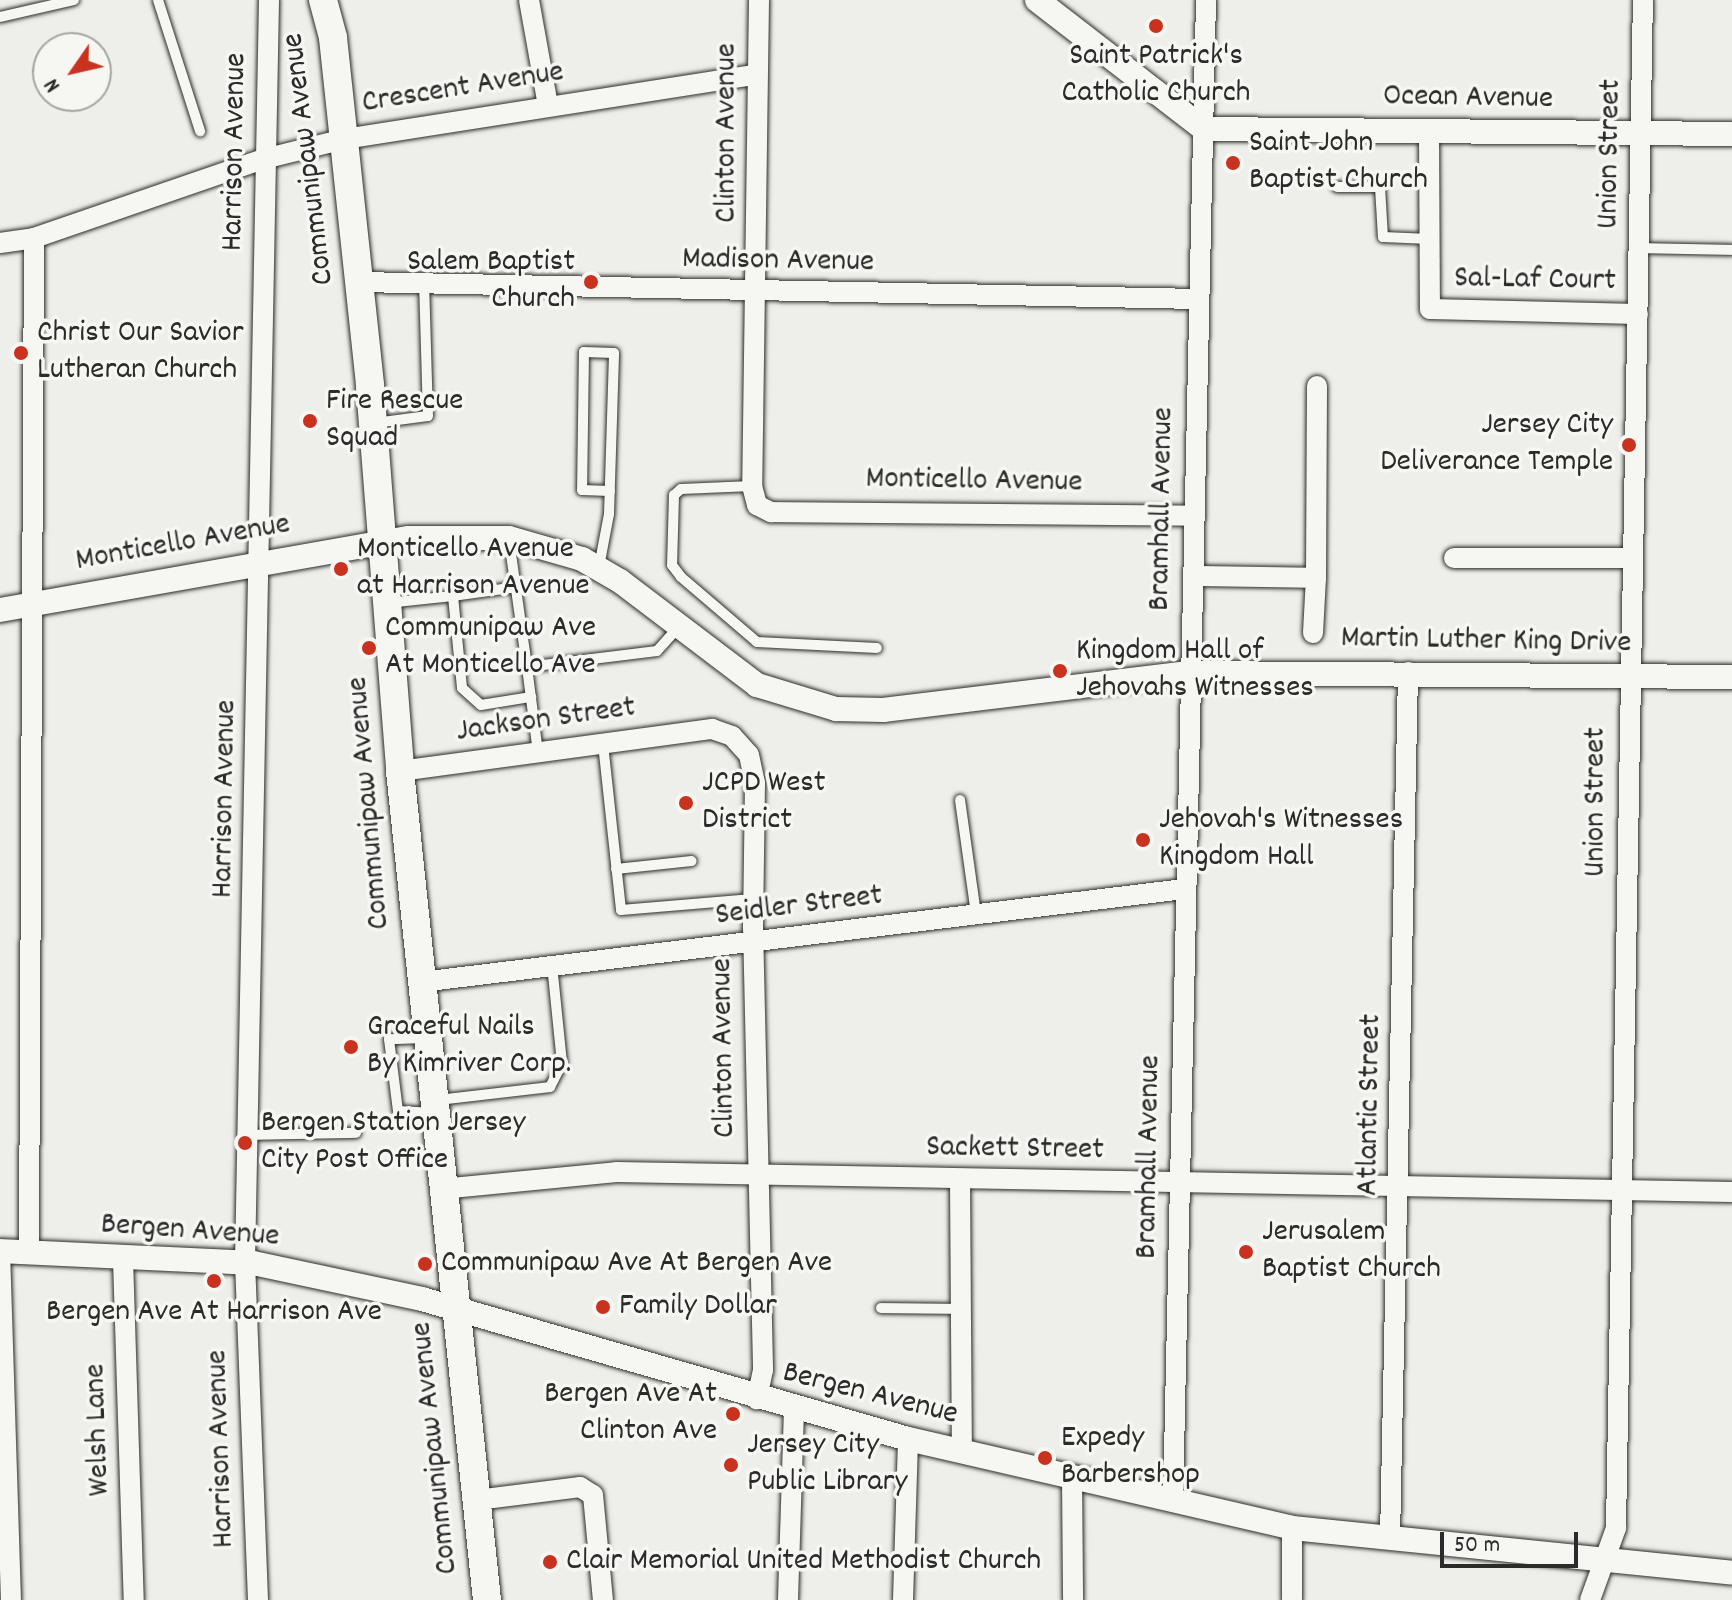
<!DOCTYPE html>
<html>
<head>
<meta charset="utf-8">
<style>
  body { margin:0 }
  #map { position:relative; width:1732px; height:1600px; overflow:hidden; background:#eeeeea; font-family:Dekko,sans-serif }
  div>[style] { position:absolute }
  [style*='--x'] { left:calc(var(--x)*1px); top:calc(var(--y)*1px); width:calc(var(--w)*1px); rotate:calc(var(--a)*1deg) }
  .roads { filter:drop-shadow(0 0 2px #2b2b2b) drop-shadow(0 0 2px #2b2b2b) }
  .service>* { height:10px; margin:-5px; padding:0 5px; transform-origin:5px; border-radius:5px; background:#f6f6f2 }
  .minor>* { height:20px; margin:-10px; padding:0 10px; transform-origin:10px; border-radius:10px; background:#f6f6f2 }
  .tertiary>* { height:24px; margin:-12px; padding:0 12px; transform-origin:12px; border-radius:12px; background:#f6f6f2 }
  .secondary>* { height:28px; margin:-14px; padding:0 14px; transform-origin:14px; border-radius:14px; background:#f6f6f2 }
  .dots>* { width:22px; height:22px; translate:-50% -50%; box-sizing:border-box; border:4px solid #f6f6f2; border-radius:50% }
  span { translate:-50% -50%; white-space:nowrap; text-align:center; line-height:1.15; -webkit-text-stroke:7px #f6f6f2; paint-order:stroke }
  .poi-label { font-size:32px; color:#2b2b2b }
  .left { translate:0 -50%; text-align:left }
  .right { translate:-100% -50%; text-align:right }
  .street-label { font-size:32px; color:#2b2b2b }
  .north { position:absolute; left:32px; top:32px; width:80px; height:80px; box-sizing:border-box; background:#f6f6f2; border:2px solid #a5a5a2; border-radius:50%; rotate:236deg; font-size:22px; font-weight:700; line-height:32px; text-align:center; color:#2b2b2b }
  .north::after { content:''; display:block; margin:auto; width:28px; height:36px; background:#c8321e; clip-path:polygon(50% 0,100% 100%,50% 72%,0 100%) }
  .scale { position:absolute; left:1440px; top:1532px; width:138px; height:36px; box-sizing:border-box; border:4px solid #2b2b2b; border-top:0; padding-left:10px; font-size:24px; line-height:28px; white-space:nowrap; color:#2b2b2b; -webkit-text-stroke:6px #f6f6f2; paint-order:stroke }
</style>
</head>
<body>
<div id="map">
  <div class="roads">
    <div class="service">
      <div style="--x:158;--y:0;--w:138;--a:72.2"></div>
      <div style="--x:0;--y:17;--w:76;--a:-12.9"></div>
      <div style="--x:1337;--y:187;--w:43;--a:0"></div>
      <div style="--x:1380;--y:187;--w:50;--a:86.6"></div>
      <div style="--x:1383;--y:237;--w:47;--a:2.4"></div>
      <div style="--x:1640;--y:248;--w:92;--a:1.2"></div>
      <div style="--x:375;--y:423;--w:53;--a:-7.5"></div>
      <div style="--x:428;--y:416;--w:132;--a:-91.7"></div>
      <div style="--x:752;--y:486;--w:71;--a:177.6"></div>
      <div style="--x:681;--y:489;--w:9;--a:139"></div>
      <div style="--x:674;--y:495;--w:70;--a:91.6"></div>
      <div style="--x:672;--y:565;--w:15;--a:53"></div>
      <div style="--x:681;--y:577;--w:100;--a:40.5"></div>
      <div style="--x:757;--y:642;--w:120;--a:2.9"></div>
      <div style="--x:509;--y:540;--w:128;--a:81.9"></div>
      <div style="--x:527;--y:667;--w:131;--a:-7"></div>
      <div style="--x:657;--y:651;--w:31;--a:-48"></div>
      <div style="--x:599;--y:567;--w:54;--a:-79.3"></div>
      <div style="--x:609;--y:514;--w:161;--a:-88.2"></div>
      <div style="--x:614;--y:353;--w:30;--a:-178"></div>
      <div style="--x:584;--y:352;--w:138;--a:90.8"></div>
      <div style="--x:582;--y:490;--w:28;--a:2"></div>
      <div style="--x:517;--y:587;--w:65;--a:172"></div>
      <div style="--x:453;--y:596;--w:92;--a:84.4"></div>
      <div style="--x:462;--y:688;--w:25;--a:42"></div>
      <div style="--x:481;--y:705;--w:51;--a:-9.1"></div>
      <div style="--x:387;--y:603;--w:66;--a:-6.1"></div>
      <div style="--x:527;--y:667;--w:87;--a:82.7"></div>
      <div style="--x:603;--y:744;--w:167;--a:83.8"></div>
      <div style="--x:621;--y:910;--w:132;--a:-4.8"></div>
      <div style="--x:960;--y:800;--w:115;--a:82"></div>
      <div style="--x:616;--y:869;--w:76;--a:-6"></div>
      <div style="--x:425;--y:1038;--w:36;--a:178"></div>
      <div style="--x:389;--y:1039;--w:73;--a:82.9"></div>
      <div style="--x:398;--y:1111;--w:36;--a:3"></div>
      <div style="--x:438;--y:1100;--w:113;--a:-6.6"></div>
      <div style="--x:550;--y:1087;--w:27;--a:-63"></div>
      <div style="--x:562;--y:1063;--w:99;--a:-95.8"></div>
      <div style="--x:248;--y:1135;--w:108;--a:-1.1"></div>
      <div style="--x:881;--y:1308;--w:81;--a:0.7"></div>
    </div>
    <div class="minor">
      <div style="--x:529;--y:0;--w:108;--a:79.8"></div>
      <div style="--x:759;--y:0;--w:486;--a:90.8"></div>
      <div style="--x:752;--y:486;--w:20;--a:75"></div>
      <div style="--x:757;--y:505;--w:16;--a:27"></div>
      <div style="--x:771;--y:512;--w:421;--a:0.5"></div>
      <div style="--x:1429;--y:131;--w:178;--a:89.7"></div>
      <div style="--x:1430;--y:309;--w:208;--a:1.4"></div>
      <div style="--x:0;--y:243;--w:34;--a:-8"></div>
      <div style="--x:34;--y:238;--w:243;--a:-19"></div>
      <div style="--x:264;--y:159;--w:82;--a:-14"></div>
      <div style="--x:344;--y:139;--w:418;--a:-8.9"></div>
      <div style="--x:359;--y:282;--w:838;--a:1.16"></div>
      <div style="--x:1454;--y:558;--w:177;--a:0"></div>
      <div style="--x:1194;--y:576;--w:122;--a:0.9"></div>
      <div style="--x:1316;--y:578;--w:192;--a:-89.7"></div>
      <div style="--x:1313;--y:633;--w:55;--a:-86.9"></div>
      <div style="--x:400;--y:771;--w:315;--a:-7.7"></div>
      <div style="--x:712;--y:729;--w:21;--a:19"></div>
      <div style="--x:732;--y:736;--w:25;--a:48"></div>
      <div style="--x:749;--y:755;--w:29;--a:78"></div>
      <div style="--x:755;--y:783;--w:143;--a:90.8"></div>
      <div style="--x:753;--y:926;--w:444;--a:88.7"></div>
      <div style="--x:763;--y:1370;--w:30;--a:102"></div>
      <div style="--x:421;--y:982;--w:769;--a:-6.95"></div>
      <div style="--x:960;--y:1180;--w:271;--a:89.6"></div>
      <div style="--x:441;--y:1189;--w:176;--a:-5.5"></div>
      <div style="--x:616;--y:1172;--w:1116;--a:1.03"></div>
      <div style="--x:0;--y:1251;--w:349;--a:88.2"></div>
      <div style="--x:29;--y:1252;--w:1014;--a:-89.72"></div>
      <div style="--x:123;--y:1259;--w:341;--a:88.2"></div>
      <div style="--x:1072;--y:1476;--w:124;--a:89.5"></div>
      <div style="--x:477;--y:1500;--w:104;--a:-7.2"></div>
      <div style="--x:580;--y:1487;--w:15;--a:32"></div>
      <div style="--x:593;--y:1495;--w:105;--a:84.6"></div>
      <div style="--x:1173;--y:1500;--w:1500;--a:-88.74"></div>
      <div style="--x:1292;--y:1528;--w:72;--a:90"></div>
      <div style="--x:1390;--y:1539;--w:867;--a:-88.81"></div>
      <div style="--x:258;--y:1600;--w:338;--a:-92.2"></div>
      <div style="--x:245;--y:1262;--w:1262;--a:-88.91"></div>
      <div style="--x:788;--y:1600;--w:191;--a:-88.2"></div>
      <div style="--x:903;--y:1600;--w:161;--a:-88.2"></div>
      <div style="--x:1590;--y:1600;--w:77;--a:-70.1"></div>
      <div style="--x:1616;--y:1528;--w:1528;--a:-88.99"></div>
    </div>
    <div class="tertiary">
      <div style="--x:1037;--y:0;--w:211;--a:37.7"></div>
      <div style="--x:1204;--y:129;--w:528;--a:0.54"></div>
      <div style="--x:0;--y:610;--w:415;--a:-10"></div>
      <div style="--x:409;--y:538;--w:100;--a:0"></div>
      <div style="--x:509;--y:538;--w:76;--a:16"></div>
      <div style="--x:582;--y:559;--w:44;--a:30.1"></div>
      <div style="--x:620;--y:581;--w:172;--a:37.2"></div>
      <div style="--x:757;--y:685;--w:83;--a:16.9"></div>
      <div style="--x:836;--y:709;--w:47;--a:1.2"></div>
      <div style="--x:883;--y:710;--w:308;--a:-6.9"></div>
      <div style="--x:1189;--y:673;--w:543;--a:0.42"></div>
      <div style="--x:0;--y:1251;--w:253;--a:2.7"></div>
      <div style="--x:253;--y:1263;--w:173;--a:12"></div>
      <div style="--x:422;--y:1299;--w:506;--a:16.07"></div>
      <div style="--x:908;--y:1439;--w:394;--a:13"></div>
      <div style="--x:1292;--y:1528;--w:442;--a:5.8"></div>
    </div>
    <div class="secondary">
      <div style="--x:323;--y:0;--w:39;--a:75"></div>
      <div style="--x:333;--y:38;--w:350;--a:83.9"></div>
      <div style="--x:370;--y:386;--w:386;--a:85.5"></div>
      <div style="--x:400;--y:771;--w:834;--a:84.01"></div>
    </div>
  </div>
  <div class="dots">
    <div style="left:1156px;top:26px;background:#c8321e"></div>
    <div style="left:1233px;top:163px;background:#c8321e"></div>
    <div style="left:591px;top:282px;background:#c8321e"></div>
    <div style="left:21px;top:353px;background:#c8321e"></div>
    <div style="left:310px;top:421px;background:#c8321e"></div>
    <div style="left:1629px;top:445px;background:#c8321e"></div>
    <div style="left:341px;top:569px;background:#c8321e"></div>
    <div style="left:369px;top:648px;background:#c8321e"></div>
    <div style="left:1060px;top:671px;background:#c8321e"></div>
    <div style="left:686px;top:803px;background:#c8321e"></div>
    <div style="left:1143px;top:840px;background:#c8321e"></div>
    <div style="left:351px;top:1047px;background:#c8321e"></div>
    <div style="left:245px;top:1143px;background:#c8321e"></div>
    <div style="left:1246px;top:1252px;background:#c8321e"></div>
    <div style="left:425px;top:1264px;background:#c8321e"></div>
    <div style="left:214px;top:1281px;background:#c8321e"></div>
    <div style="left:603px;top:1307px;background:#c8321e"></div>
    <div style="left:733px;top:1414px;background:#c8321e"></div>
    <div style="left:1045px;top:1458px;background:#c8321e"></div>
    <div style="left:731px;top:1465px;background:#c8321e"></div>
    <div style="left:550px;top:1562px;background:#c8321e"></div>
  </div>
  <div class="poi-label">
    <span style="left:1156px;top:76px">Saint Patrick's<br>Catholic Church</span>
    <span class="left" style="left:1249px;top:163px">Saint John<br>Baptist Church</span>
    <span class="right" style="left:575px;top:282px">Salem Baptist<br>Church</span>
    <span class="left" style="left:37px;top:353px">Christ Our Savior<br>Lutheran Church</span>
    <span class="left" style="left:326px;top:421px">Fire Rescue<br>Squad</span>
    <span class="right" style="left:1613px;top:445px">Jersey City<br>Deliverance Temple</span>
    <span class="left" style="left:357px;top:569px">Monticello Avenue<br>at Harrison Avenue</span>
    <span class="left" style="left:385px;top:648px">Communipaw Ave<br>At Monticello Ave</span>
    <span class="left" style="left:1076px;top:671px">Kingdom Hall of<br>Jehovahs Witnesses</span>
    <span class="left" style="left:702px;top:803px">JCPD West<br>District</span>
    <span class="left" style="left:1159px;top:840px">Jehovah's Witnesses<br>Kingdom Hall</span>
    <span class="left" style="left:367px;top:1047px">Graceful Nails<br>By Kimriver Corp.</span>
    <span class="left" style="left:261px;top:1143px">Bergen Station Jersey<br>City Post Office</span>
    <span class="left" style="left:1262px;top:1252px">Jerusalem<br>Baptist Church</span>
    <span class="left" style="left:441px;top:1264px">Communipaw Ave At Bergen Ave</span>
    <span class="left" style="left:619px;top:1307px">Family Dollar</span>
    <span style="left:214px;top:1313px">Bergen Ave At Harrison Ave</span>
    <span class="right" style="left:717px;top:1414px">Bergen Ave At<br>Clinton Ave</span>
    <span class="left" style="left:1061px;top:1458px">Expedy<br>Barbershop</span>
    <span class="left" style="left:747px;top:1465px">Jersey City<br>Public Library</span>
    <span class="left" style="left:566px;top:1562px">Clair Memorial United Methodist Church</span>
  </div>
  <div class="street-label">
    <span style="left:463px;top:89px;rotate:-9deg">Crescent Avenue</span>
    <span style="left:1468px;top:99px;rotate:1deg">Ocean Avenue</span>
    <span style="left:728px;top:133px;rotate:-90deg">Clinton Avenue</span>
    <span style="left:236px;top:152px;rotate:-89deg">Harrison Avenue</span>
    <span style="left:1611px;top:154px;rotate:-89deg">Union Street</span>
    <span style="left:310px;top:159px;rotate:-97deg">Communipaw Avenue</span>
    <span style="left:778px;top:262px;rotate:1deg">Madison Avenue</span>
    <span style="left:1535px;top:281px;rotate:1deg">Sal-Laf Court</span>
    <span style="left:974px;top:482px;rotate:1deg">Monticello Avenue</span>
    <span style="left:1163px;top:509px;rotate:-89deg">Bramhall Avenue</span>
    <span style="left:183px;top:544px;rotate:-10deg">Monticello Avenue</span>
    <span style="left:1486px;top:642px;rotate:1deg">Martin Luther King Drive</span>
    <span style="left:546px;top:721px;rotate:-8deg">Jackson Street</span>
    <span style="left:226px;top:799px;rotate:-89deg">Harrison Avenue</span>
    <span style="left:1597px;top:802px;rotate:-90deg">Union Street</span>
    <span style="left:370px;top:803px;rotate:-95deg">Communipaw Avenue</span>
    <span style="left:799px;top:907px;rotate:-7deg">Seidler Street</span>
    <span style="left:725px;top:1048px;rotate:-91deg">Clinton Avenue</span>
    <span style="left:1371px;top:1105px;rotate:-89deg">Atlantic Street</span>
    <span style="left:1015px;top:1150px;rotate:1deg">Sackett Street</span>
    <span style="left:1150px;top:1157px;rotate:-89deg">Bramhall Avenue</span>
    <span style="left:190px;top:1232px;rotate:4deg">Bergen Avenue</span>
    <span style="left:870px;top:1395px;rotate:14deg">Bergen Avenue</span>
    <span style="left:99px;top:1430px;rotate:-92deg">Welsh Lane</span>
    <span style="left:436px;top:1448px;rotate:-96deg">Communipaw Avenue</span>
    <span style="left:222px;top:1449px;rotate:-92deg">Harrison Avenue</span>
  </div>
  <div class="north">N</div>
  <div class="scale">50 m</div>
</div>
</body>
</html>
